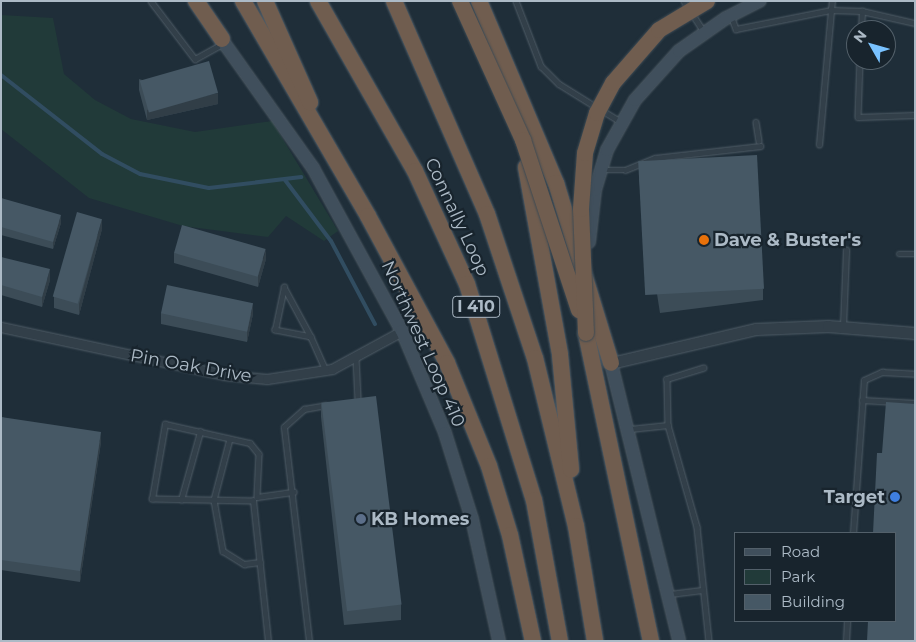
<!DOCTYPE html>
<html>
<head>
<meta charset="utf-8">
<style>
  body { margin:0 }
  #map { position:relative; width:916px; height:642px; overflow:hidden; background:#1f2e39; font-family:Montserrat,sans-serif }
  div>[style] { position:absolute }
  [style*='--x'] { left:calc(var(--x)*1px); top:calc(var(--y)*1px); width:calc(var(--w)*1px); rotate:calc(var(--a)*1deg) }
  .green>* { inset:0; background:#213a39 }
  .stream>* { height:4px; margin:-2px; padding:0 2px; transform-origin:2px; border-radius:2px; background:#314d61 }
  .roads { filter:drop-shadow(0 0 1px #505d67) drop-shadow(0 0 1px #505d67) }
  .service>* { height:4.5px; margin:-2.25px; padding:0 2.25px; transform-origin:2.25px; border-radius:2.25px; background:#323f49 }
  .minor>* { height:9px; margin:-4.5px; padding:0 4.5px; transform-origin:4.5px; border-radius:4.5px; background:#323f49 }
  .tertiary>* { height:11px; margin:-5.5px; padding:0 5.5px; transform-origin:5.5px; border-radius:5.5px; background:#323f49 }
  .secondary>* { height:12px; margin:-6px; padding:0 6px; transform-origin:6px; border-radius:6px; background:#404f5c }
  .motorway>* { height:16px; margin:-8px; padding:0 8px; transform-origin:8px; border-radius:8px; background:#705d4f }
  .bridges { filter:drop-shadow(0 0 1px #3d4a53) drop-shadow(0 0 1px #3d4a53) }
  .motorway-bridge>* { height:16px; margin:-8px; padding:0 8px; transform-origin:8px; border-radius:8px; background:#705d4f }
  .wall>* { inset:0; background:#3c4c57 }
  .shaded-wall>* { inset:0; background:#313e47 }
  .building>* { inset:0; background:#465865; transform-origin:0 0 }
  .dots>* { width:14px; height:14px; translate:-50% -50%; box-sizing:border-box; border:2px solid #18242d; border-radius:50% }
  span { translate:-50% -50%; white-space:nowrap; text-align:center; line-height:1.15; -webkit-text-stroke:4.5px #18242d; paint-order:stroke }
  .shield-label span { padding:1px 4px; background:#18242d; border:1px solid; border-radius:4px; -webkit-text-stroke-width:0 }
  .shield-label { font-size:16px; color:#acbac6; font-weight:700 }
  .street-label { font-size:18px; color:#acbac6 }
  .poi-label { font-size:18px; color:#acbac6; font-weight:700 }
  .left { translate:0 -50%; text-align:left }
  .right { translate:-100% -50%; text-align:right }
  .frame { position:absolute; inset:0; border:2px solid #acbac6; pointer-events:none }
  .legend { position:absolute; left:734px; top:532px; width:162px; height:90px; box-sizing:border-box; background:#18242d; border:1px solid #53606a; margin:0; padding:6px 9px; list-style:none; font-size:15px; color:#acbac6 }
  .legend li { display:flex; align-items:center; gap:10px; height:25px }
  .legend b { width:25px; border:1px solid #53606a }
  .north { position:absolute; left:846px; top:20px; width:50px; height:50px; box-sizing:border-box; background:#18242d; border:1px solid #53606a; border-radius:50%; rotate:308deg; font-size:14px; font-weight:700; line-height:20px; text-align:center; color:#acbac6 }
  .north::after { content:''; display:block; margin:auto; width:18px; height:22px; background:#79c2ff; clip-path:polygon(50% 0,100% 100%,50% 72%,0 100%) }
</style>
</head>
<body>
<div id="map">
  <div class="green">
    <div style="clip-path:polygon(1px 15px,53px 18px,64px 74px,95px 100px,131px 119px,195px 132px,272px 121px,338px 231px,324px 241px,286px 216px,268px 237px,183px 226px,89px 198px,1px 129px)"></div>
  </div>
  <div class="stream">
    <div style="--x:1;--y:75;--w:128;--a:38"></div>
    <div style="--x:102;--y:154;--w:43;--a:27.8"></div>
    <div style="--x:140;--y:174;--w:70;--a:11.5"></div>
    <div style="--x:209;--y:188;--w:93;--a:-6.8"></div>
    <div style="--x:285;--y:180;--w:76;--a:53"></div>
    <div style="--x:331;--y:241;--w:94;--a:62.1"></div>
  </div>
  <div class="roads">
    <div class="service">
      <div style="--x:151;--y:1;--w:73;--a:52.8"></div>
      <div style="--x:195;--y:59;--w:31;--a:-29"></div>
      <div style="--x:516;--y:1;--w:70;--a:69"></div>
      <div style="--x:541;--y:66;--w:25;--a:45"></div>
      <div style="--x:559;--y:84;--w:44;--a:31.9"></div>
      <div style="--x:684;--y:1;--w:37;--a:57"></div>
      <div style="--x:732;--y:18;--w:12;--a:70"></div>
      <div style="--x:736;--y:29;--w:97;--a:-11.3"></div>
      <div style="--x:831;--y:10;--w:9;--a:-84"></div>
      <div style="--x:861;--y:30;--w:19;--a:-87"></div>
      <div style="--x:860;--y:60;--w:57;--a:92"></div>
      <div style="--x:858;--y:117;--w:57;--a:-2"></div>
      <div style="--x:603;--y:111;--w:21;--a:31"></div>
      <div style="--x:756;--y:122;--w:19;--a:81"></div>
      <div style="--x:819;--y:145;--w:136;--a:-84.9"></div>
      <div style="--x:831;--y:10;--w:31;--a:2"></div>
      <div style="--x:862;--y:11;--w:54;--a:12.8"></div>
      <div style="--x:603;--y:170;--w:22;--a:0"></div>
      <div style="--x:625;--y:170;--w:32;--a:-22"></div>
      <div style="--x:655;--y:158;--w:106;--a:-6.5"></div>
      <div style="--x:899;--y:254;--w:16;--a:0"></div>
      <div style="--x:843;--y:326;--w:76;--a:-87.7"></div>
      <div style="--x:311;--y:337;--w:37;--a:-169"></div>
      <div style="--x:275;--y:330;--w:44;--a:-78.2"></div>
      <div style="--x:284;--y:287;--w:57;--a:61.6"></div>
      <div style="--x:311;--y:337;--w:36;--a:66"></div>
      <div style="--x:356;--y:358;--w:41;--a:87.2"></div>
      <div style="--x:704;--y:368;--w:39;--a:163"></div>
      <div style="--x:667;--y:379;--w:46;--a:88.8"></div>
      <div style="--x:668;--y:425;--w:106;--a:74.1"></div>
      <div style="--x:697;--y:527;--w:115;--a:84"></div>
      <div style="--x:862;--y:400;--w:53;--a:3.2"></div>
      <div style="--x:630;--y:429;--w:38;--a:-6"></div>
      <div style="--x:230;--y:439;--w:63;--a:104.7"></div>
      <div style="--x:214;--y:500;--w:52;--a:80"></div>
      <div style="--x:223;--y:551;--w:25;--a:32"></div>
      <div style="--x:244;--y:564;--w:16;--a:-7"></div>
      <div style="--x:181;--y:500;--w:71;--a:-74.4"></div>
      <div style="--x:853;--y:533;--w:153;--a:-85.9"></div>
      <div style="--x:864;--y:380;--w:20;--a:-24"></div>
      <div style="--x:882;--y:372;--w:33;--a:3"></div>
      <div style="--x:670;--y:594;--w:32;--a:-7"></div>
      <div style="--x:268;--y:641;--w:141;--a:-96.1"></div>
      <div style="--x:253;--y:501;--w:101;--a:-178.9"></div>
      <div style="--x:152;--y:499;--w:76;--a:-80.2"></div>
      <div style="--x:165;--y:424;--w:87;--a:12.6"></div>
      <div style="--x:250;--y:443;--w:14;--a:51"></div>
      <div style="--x:259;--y:454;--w:43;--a:92.7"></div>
      <div style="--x:257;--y:497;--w:37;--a:-8"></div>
      <div style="--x:309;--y:641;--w:215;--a:-96.7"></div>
      <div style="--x:284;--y:427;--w:27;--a:-42"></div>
      <div style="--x:304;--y:409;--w:22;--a:-10"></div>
      <div style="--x:846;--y:641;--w:20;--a:-87"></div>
    </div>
    <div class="minor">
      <div style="--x:1;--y:327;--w:228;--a:12.1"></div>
      <div style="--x:224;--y:375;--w:43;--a:5.3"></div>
      <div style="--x:267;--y:379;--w:66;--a:-8.7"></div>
      <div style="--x:332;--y:369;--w:80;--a:-28.5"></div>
    </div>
    <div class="tertiary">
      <div style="--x:611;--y:363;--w:149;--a:-13.2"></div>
      <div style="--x:756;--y:329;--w:72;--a:-2.4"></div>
      <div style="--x:828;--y:326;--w:87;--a:4.6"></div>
    </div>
    <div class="secondary">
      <div style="--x:217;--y:33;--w:166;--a:54.6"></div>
      <div style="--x:313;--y:168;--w:186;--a:61.4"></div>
      <div style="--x:402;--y:331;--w:111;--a:67.1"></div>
      <div style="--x:445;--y:433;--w:90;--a:72.6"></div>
      <div style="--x:472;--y:519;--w:125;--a:77.5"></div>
      <div style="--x:589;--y:242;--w:52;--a:-83.4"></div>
      <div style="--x:595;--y:190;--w:42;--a:-73.3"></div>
      <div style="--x:607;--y:150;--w:57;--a:-60.8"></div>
      <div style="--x:635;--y:100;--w:66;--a:-48.1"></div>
      <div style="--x:679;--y:51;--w:57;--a:-35.1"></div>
      <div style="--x:726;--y:18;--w:38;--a:-27"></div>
      <div style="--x:609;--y:355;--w:294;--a:76.2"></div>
    </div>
    <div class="motorway">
      <div style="--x:196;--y:1;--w:46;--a:55.6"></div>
      <div style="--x:243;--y:1;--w:249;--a:59.8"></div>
      <div style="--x:368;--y:216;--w:167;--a:61.7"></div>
      <div style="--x:447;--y:363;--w:111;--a:67.8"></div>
      <div style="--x:489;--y:466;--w:72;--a:73.1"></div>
      <div style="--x:510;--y:535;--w:108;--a:77.8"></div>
      <div style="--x:265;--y:1;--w:111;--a:66"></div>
      <div style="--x:318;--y:1;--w:196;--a:60.3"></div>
      <div style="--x:415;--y:171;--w:124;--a:65.3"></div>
      <div style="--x:467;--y:284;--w:226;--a:72.8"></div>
      <div style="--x:534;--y:500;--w:143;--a:79.6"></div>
      <div style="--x:394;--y:1;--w:232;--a:66.4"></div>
      <div style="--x:487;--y:214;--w:152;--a:71.6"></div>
      <div style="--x:535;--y:358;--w:173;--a:76.3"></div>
      <div style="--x:576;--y:526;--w:117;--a:80.6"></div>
      <div style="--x:479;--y:1;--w:198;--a:67.1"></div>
      <div style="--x:556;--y:183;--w:188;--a:73"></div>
      <div style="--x:526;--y:167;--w:191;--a:79.7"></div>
      <div style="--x:560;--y:355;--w:115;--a:84.5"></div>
      <div style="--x:586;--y:333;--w:315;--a:78.1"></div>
    </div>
  </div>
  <div class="bridges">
    <div class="motorway-bridge">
      <div style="--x:460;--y:1;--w:153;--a:65.6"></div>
      <div style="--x:523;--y:140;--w:179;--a:71.8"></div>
      <div style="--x:586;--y:333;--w:124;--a:-92.3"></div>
      <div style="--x:581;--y:209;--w:56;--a:-85.9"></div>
      <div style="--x:585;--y:153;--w:42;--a:-73.3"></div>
      <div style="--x:597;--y:113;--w:34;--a:-62"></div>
      <div style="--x:613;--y:83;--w:70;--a:-49"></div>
      <div style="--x:659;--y:30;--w:56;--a:-31.1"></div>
    </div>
  </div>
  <div class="wall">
    <div style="clip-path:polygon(139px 79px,218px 104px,147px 120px,139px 90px)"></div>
    <div style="clip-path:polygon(639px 170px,763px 289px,763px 300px,660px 313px,639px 180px)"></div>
    <div style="clip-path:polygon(1px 198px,61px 223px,53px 249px,1px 235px)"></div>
    <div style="clip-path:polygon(102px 229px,79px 315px,54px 308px,54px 297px)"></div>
    <div style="clip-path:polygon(174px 253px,266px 259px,258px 287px,174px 263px)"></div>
    <div style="clip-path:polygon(1px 257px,50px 280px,42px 307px,1px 295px)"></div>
    <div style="clip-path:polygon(161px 313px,253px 314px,247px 342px,161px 324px)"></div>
    <div style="clip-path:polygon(321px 402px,401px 605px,401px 620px,344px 625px,321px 417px)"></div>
    <div style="clip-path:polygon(1px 417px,101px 442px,80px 582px,1px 570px)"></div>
  </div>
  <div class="shaded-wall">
    <div style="clip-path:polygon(218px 93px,218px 104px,147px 120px,147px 110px)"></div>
    <div style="clip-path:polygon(61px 215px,61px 223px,53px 249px,53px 242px)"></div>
    <div style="clip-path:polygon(102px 219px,102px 229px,79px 315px,79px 304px)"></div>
    <div style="clip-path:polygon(266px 249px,266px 259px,258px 287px,258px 276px)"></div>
    <div style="clip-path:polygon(50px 269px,50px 280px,42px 307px,42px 297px)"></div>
    <div style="clip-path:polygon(253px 304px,253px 314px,247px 342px,247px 332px)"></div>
    <div style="clip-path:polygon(101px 432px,101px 442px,80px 582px,80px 571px)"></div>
  </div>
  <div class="building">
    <div style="left:209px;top:61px;width:33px;height:72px;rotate:74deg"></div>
    <div style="left:757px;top:155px;width:134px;height:119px;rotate:87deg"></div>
    <div style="clip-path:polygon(1px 198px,61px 215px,53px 242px,1px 227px)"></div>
    <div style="left:77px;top:212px;width:26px;height:88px;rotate:16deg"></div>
    <div style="left:182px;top:225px;width:87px;height:29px;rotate:16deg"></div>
    <div style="clip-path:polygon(1px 257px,50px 269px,42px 297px,1px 285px)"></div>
    <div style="left:167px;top:285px;width:88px;height:29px;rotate:12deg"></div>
    <div style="left:376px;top:396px;width:210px;height:55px;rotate:83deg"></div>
    <div style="clip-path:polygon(886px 402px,915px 404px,915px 641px,867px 641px,868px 621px,895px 621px,895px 533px,873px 533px,877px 453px,882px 453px)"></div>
    <div style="clip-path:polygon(1px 417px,101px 432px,80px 571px,1px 560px)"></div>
  </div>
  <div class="dots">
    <div style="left:704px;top:240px;background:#e8710a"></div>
    <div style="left:895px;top:497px;background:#3f7fe0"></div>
    <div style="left:361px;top:519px;background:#5c6f8a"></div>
  </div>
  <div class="shield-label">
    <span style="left:476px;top:307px">I 410</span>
  </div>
  <div class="street-label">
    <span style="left:457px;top:217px;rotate:65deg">Connally Loop</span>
    <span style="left:423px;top:344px;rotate:66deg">Northwest Loop 410</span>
    <span style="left:191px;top:366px;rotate:10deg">Pin Oak Drive</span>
  </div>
  <div class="poi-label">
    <span class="left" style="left:714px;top:240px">Dave &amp; Buster's</span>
    <span class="right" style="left:885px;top:497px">Target</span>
    <span class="left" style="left:371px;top:519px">KB Homes</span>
  </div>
  <div class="frame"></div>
  <ul class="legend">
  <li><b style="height:6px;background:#404f5c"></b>Road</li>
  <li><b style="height:14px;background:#213a39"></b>Park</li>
  <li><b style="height:14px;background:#465865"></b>Building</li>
  </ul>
  <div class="north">N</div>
</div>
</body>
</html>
